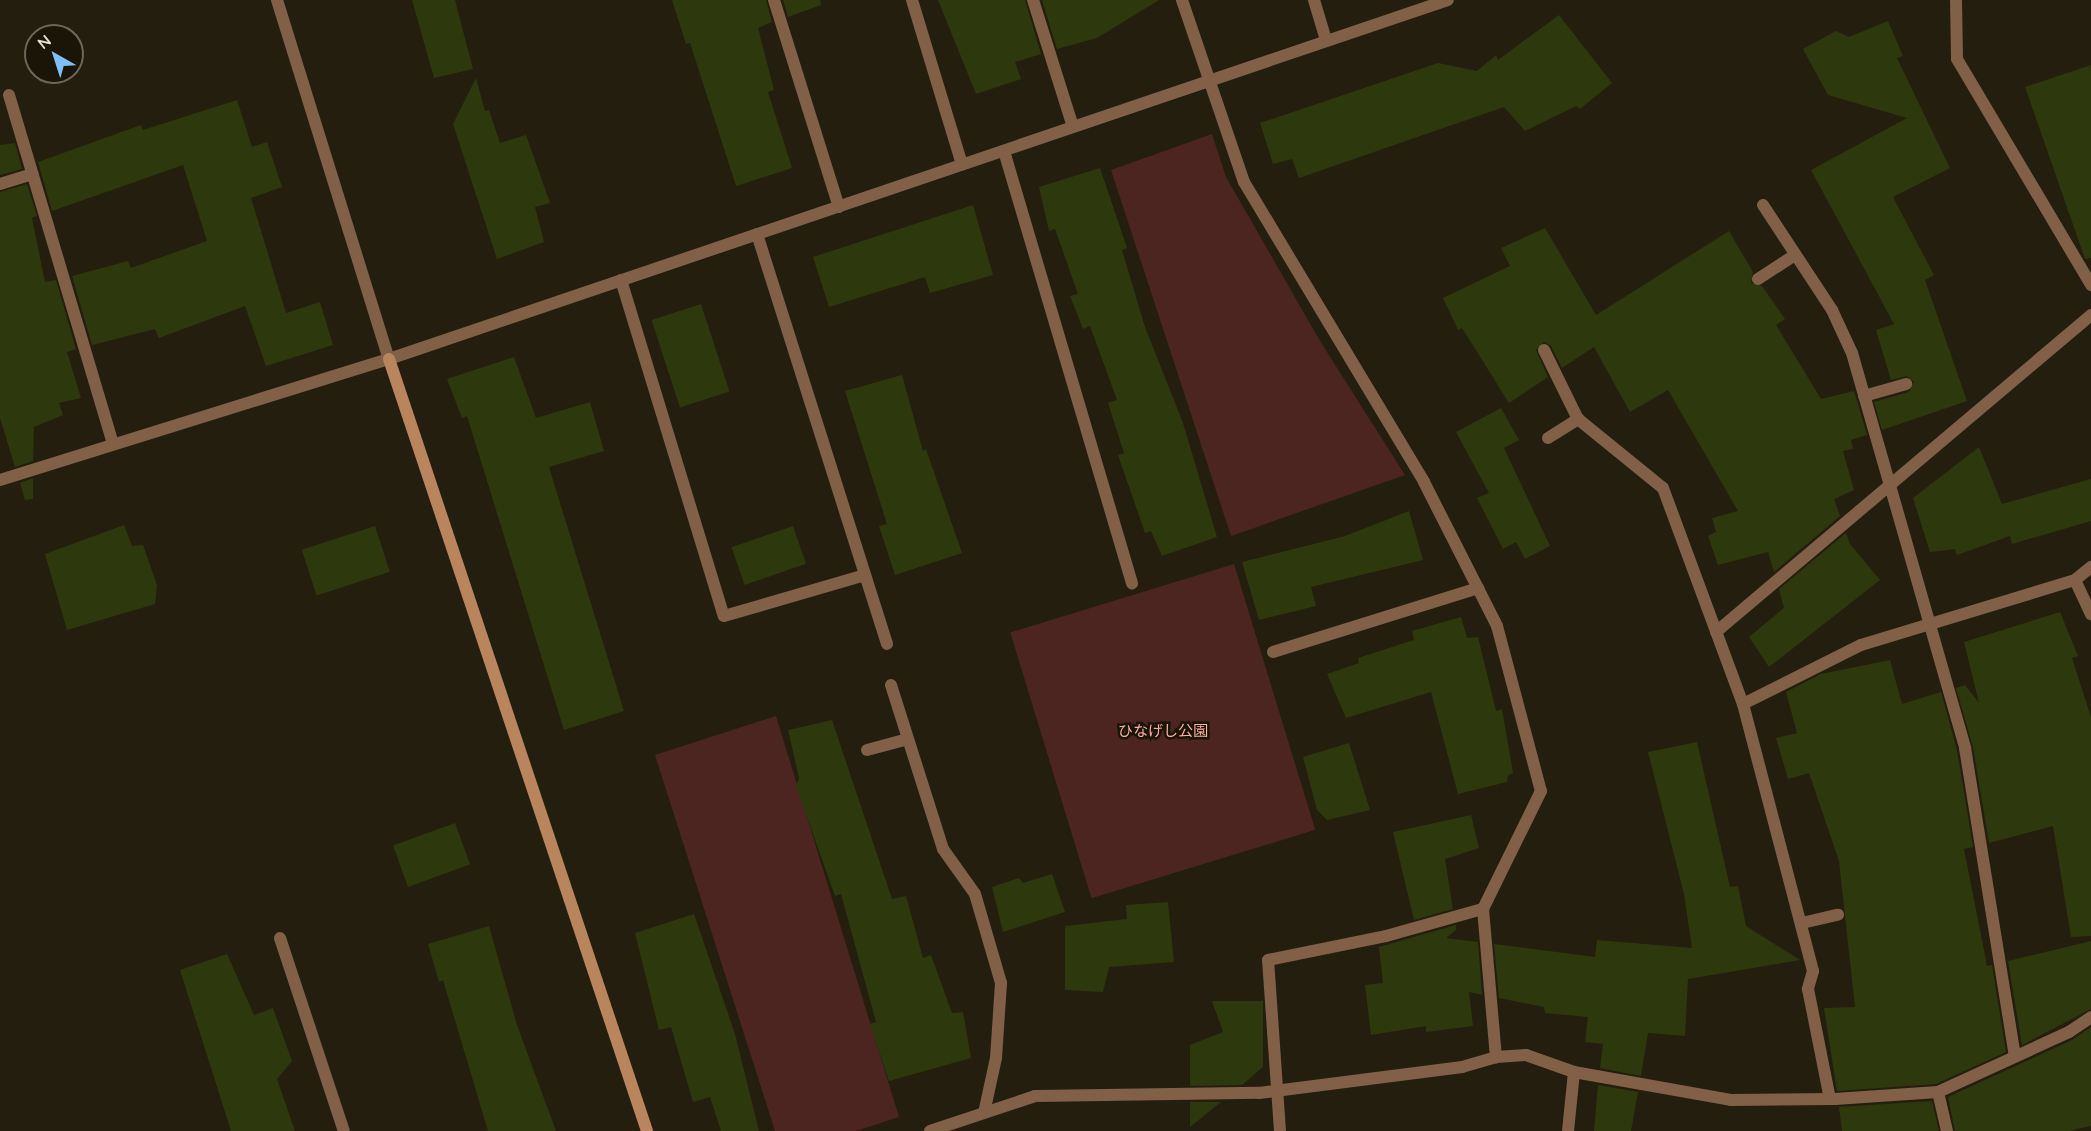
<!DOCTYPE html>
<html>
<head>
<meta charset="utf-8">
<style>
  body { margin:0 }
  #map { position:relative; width:2091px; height:1131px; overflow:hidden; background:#241e0f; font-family:Quicksand,"Noto Sans JP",sans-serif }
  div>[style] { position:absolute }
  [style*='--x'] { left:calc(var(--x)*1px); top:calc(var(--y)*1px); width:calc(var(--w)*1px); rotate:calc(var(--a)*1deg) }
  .green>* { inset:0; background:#4c2521; transform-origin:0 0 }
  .building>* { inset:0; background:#2e380d; transform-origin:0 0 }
  .lane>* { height:12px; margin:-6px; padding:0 6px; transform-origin:6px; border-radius:6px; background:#816047 }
  .street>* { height:12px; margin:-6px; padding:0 6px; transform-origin:6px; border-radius:6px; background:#816047 }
  .secondary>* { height:12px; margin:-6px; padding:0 6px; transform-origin:6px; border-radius:6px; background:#b9855c }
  span { translate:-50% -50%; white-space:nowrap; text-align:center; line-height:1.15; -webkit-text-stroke:5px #1a1506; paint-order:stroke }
  .park-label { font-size:15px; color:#fdaea4 }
  .north { position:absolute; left:24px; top:24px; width:60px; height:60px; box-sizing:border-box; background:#1a1506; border:2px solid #6b675a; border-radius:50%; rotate:321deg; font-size:16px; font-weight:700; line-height:24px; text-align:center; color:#e4e1d7 }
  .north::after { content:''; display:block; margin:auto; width:21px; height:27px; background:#7ebef9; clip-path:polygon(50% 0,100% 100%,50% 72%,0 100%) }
</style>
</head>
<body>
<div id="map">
  <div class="green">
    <div style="clip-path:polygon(1212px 134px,1226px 177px,1320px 341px,1405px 475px,1231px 536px,1111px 170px)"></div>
    <div style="left:1234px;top:564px;width:278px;height:234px;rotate:73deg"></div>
    <div style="clip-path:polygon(776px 716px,899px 1117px,856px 1131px,775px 1131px,655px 755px)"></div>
  </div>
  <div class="building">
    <div style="clip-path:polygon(412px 0,455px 0,473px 69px,434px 78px)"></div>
    <div style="clip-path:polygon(672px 0,766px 0,772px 22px,758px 28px,774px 90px,768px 92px,792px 168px,736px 186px,690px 43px,686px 44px)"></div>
    <div style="clip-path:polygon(783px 0,820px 0,821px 5px,788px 17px)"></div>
    <div style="clip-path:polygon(938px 0,1025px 0,1041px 54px,1015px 62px,1021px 79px,976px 94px)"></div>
    <div style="clip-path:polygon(1042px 0,1159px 0,1097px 38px,1057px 49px)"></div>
    <div style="clip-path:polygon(1559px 15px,1612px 83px,1580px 109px,1576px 106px,1525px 131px,1504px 107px,1299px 178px,1292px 159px,1273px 164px,1260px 123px,1438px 63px,1477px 71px,1496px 55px,1498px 60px)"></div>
    <div style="clip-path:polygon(1888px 21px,1903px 56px,1897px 58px,1950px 168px,1893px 197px,1934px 275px,1925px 280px,1967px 401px,1882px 430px,1874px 402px,1909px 392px,1914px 382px,1907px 376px,1891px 380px,1876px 330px,1894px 324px,1811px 170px,1907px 118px,1828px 95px,1803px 49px,1836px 31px,1849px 37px)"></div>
    <div style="clip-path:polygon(2091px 65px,2091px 258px,2085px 259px,2025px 87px)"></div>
    <div style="clip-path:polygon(476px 78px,485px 111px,489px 110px,500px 143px,526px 135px,550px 203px,535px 207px,544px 242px,497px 259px,453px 124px)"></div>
    <div style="clip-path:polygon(237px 100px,252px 147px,267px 142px,282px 187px,251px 198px,286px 313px,320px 302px,333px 345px,266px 366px,245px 306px,159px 338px,155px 329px,92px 345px,72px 276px,128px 261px,131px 268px,207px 241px,183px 165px,52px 211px,38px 162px,141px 125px,143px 130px)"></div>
    <div style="clip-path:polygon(15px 143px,22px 169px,0 175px,0 145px)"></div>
    <div style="clip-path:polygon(1100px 168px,1127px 248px,1122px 250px,1145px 327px,1183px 423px,1217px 537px,1162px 556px,1151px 531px,1145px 533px,1118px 455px,1124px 453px,1108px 403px,1117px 400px,1090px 326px,1083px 329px,1070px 296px,1078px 294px,1055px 229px,1049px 231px,1039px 187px)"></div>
    <div style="clip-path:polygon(27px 184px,37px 216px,32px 218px,45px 282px,56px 280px,76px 349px,67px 352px,81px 398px,59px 403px,63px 415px,34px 427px,33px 461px,15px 467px,0 418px,0 192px)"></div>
    <div style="clip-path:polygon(973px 205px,993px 275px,930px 293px,925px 277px,829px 307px,813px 257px)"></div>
    <div style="clip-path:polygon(1545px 228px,1596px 315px,1729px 231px,1753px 272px,1751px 283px,1762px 286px,1785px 319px,1776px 325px,1821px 399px,1854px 391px,1867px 435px,1851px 440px,1853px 449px,1843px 451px,1854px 490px,1834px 499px,1840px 516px,1774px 572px,1768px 552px,1718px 565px,1708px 536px,1716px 532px,1712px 518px,1738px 511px,1668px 390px,1630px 412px,1594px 347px,1562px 368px,1551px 346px,1544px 342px,1536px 350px,1548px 377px,1509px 403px,1462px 328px,1458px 330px,1443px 298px,1510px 266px,1501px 248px)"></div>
    <div style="left:701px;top:304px;width:92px;height:52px;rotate:72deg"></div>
    <div style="clip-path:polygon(514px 357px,536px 418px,590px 402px,604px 451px,549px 467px,624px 711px,564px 730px,467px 416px,462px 418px,447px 379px)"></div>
    <div style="clip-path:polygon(902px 375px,923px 451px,926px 449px,962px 553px,895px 575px,879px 526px,887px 524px,845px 391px)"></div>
    <div style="clip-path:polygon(1501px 408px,1519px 440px,1504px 448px,1550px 546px,1525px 559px,1516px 542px,1503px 549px,1477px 498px,1489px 493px,1456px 432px)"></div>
    <div style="clip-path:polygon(1979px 447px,2002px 504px,2091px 479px,2091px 521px,2012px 544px,2010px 536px,1957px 555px,1955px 549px,1930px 552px,1913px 498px)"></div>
    <div style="clip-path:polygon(33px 478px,33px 499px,25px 500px,20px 483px)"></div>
    <div style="clip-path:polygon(1409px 511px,1423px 560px,1311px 587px,1316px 606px,1259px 620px,1242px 562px,1345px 536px)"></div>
    <div style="clip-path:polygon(124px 525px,132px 546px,143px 545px,157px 585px,155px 604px,67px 630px,45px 554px)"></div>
    <div style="left:375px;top:526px;width:48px;height:77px;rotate:72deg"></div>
    <div style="left:793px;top:526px;width:40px;height:65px;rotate:71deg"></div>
    <div style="clip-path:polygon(1846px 533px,1850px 544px,1880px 580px,1769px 667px,1749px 637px,1784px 608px,1779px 589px)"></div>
    <div style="clip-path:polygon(2060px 612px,2078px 656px,2072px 658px,2091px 717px,2091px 936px,2071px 937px,2053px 826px,1989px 843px,1973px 747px,1956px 688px,1965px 685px,1979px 703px,1964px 642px)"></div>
    <div style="clip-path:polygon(1461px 617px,1467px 638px,1478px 637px,1496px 711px,1502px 709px,1513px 773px,1508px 775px,1507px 782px,1458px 794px,1431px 692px,1346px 718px,1327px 674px,1359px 663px,1358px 658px,1414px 640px,1412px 631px)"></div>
    <div style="clip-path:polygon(1890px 660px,1902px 704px,1941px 692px,1957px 750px,1973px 847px,1964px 849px,1987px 966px,1992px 965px,2006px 1052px,1936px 1084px,1837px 1091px,1824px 1008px,1855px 1007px,1839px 861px,1809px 773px,1788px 779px,1776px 738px,1797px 733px,1786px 692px,1821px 674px)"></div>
    <div style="clip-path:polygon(832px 720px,892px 899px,906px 896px,923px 958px,931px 955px,952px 1013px,963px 1012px,971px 1058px,889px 1081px,870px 1024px,876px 1022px,841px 894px,835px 896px,796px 786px,799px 778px,788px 730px)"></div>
    <div style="clip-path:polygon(1697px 742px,1730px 887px,1738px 886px,1746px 926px,1800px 960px,1688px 979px,1685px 1036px,1648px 1033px,1641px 1076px,1600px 1068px,1603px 1044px,1585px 1042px,1588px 1017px,1545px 1013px,1544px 1007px,1499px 998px,1494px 944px,1595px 957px,1597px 940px,1692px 948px,1684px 894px,1648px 752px)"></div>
    <div style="clip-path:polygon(1349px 743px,1370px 810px,1327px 820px,1317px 810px,1303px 757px)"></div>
    <div style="clip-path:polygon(1471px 815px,1479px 848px,1445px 859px,1453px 909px,1414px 920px,1393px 832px)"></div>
    <div style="left:455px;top:823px;width:44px;height:66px;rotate:70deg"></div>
    <div style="clip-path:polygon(1052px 874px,1065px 912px,1003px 932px,992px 887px,1019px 878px,1023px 883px)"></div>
    <div style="clip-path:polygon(1168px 902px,1174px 962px,1109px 967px,1103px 992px,1065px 990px,1065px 926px,1127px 919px,1126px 905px)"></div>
    <div style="clip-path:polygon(694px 914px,735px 1034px,759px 1131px,721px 1131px,710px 1097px,693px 1102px,671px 1027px,659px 1030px,635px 933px)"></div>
    <div style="clip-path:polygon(1456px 925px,1456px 930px,1446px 938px,1478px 942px,1482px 995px,1469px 992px,1473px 1026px,1426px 1032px,1426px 1026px,1371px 1035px,1365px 985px,1383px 983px,1379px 947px)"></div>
    <div style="clip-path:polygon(489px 926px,517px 1025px,556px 1131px,488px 1131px,443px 980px,439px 982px,428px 944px)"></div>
    <div style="clip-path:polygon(2091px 941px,2091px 1009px,2022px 1045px,2008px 961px)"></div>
    <div style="clip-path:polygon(227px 954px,254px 1015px,273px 1008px,292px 1061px,277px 1079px,295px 1131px,231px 1131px,180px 970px)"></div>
    <div style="clip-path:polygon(1212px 1001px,1263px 1001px,1263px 1067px,1242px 1085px,1190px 1086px,1190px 1045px,1223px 1032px)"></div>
    <div style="clip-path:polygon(2091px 1027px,2091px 1126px,2069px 1131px,1955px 1131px,1948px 1097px,2072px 1040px)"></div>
    <div style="clip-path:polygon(1598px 1085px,1638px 1092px,1631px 1131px,1594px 1131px)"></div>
    <div style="clip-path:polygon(1932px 1101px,1939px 1131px,1842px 1131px,1839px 1107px)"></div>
    <div style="clip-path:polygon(1190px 1102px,1221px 1102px,1190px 1127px)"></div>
  </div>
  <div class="lane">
    <div style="--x:1716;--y:632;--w:491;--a:-40.2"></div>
    <div style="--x:1965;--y:748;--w:312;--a:80.8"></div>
    <div style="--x:1813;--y:971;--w:19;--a:106"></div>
    <div style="--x:1808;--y:989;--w:112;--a:78.7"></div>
    <div style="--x:1280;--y:1131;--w:171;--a:-94"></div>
    <div style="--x:1268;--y:960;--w:120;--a:-11.5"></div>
    <div style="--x:1386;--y:936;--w:101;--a:-15.6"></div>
  </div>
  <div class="street">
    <div style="--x:277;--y:0;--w:376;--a:72.7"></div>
    <div style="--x:774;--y:0;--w:217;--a:72.6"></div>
    <div style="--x:912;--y:0;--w:172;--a:73.1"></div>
    <div style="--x:1033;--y:0;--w:133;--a:72.5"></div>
    <div style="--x:1182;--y:0;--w:192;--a:71.2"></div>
    <div style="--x:1244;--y:182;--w:350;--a:59"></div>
    <div style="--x:1424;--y:482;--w:161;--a:63.1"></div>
    <div style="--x:1497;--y:626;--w:171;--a:75.1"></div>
    <div style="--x:1541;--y:791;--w:131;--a:116.2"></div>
    <div style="--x:1483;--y:909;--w:149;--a:85"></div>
    <div style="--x:1314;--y:0;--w:42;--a:73.3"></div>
    <div style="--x:1956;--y:0;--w:59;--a:89"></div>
    <div style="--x:1957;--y:59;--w:263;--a:59.3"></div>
    <div style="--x:9;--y:95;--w:363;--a:73.4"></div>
    <div style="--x:1004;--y:151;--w:451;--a:73.5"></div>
    <div style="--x:0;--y:184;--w:34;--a:-17"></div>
    <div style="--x:1763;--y:205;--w:126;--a:56.7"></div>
    <div style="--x:1832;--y:310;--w:47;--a:65.1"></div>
    <div style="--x:1852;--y:353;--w:411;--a:74"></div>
    <div style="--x:757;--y:234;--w:430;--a:72.4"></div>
    <div style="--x:1758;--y:279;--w:44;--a:-33"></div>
    <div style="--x:621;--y:280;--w:351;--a:73"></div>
    <div style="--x:724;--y:616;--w:147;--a:-16.2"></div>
    <div style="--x:1544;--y:350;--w:77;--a:63.8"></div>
    <div style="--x:1578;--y:419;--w:109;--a:39.1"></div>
    <div style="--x:1663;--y:488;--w:230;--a:69.7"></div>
    <div style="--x:1743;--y:704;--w:276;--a:75.3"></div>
    <div style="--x:1864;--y:396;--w:44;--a:-15.9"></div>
    <div style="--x:1548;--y:438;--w:36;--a:-32"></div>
    <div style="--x:0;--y:480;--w:407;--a:-17.3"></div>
    <div style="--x:389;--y:359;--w:1118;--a:-18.73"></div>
    <div style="--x:2075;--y:580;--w:38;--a:65"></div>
    <div style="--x:1273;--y:652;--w:215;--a:-17.3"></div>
    <div style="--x:891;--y:685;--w:172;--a:72.4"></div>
    <div style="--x:943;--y:849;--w:55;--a:54.6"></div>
    <div style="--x:975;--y:894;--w:93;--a:73.7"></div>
    <div style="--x:1001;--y:983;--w:75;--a:93.8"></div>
    <div style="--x:996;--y:1058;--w:56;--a:102.3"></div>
    <div style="--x:1743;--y:704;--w:132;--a:-26.6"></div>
    <div style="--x:1861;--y:645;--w:224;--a:-16.9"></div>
    <div style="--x:2075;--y:580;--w:21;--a:-39"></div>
    <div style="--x:867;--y:750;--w:42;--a:-15"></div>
    <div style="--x:1802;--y:923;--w:37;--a:-13"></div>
    <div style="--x:280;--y:938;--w:203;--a:71.7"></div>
    <div style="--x:1938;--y:1092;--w:40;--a:77"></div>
    <div style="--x:930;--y:1131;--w:111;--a:-18.4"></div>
    <div style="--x:1035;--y:1096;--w:224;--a:-0.8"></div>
    <div style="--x:1259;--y:1093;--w:205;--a:-7.3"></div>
    <div style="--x:1462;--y:1067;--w:35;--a:-16"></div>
    <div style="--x:1496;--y:1057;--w:30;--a:-4"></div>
    <div style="--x:1526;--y:1055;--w:51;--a:19.5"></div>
    <div style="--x:1574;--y:1072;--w:159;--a:10.1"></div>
    <div style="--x:1731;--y:1100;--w:104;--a:-0.6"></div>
    <div style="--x:1835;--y:1099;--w:103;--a:-3.9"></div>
    <div style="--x:1938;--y:1092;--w:144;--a:-24.6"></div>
    <div style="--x:2069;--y:1032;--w:27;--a:-34"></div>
    <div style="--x:1568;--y:1131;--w:59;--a:-84.2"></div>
  </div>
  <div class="secondary">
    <div style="--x:389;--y:359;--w:814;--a:71.52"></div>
  </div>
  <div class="park-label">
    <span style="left:1163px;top:731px">ひなげし公園</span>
  </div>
  <div class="north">N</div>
</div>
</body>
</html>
